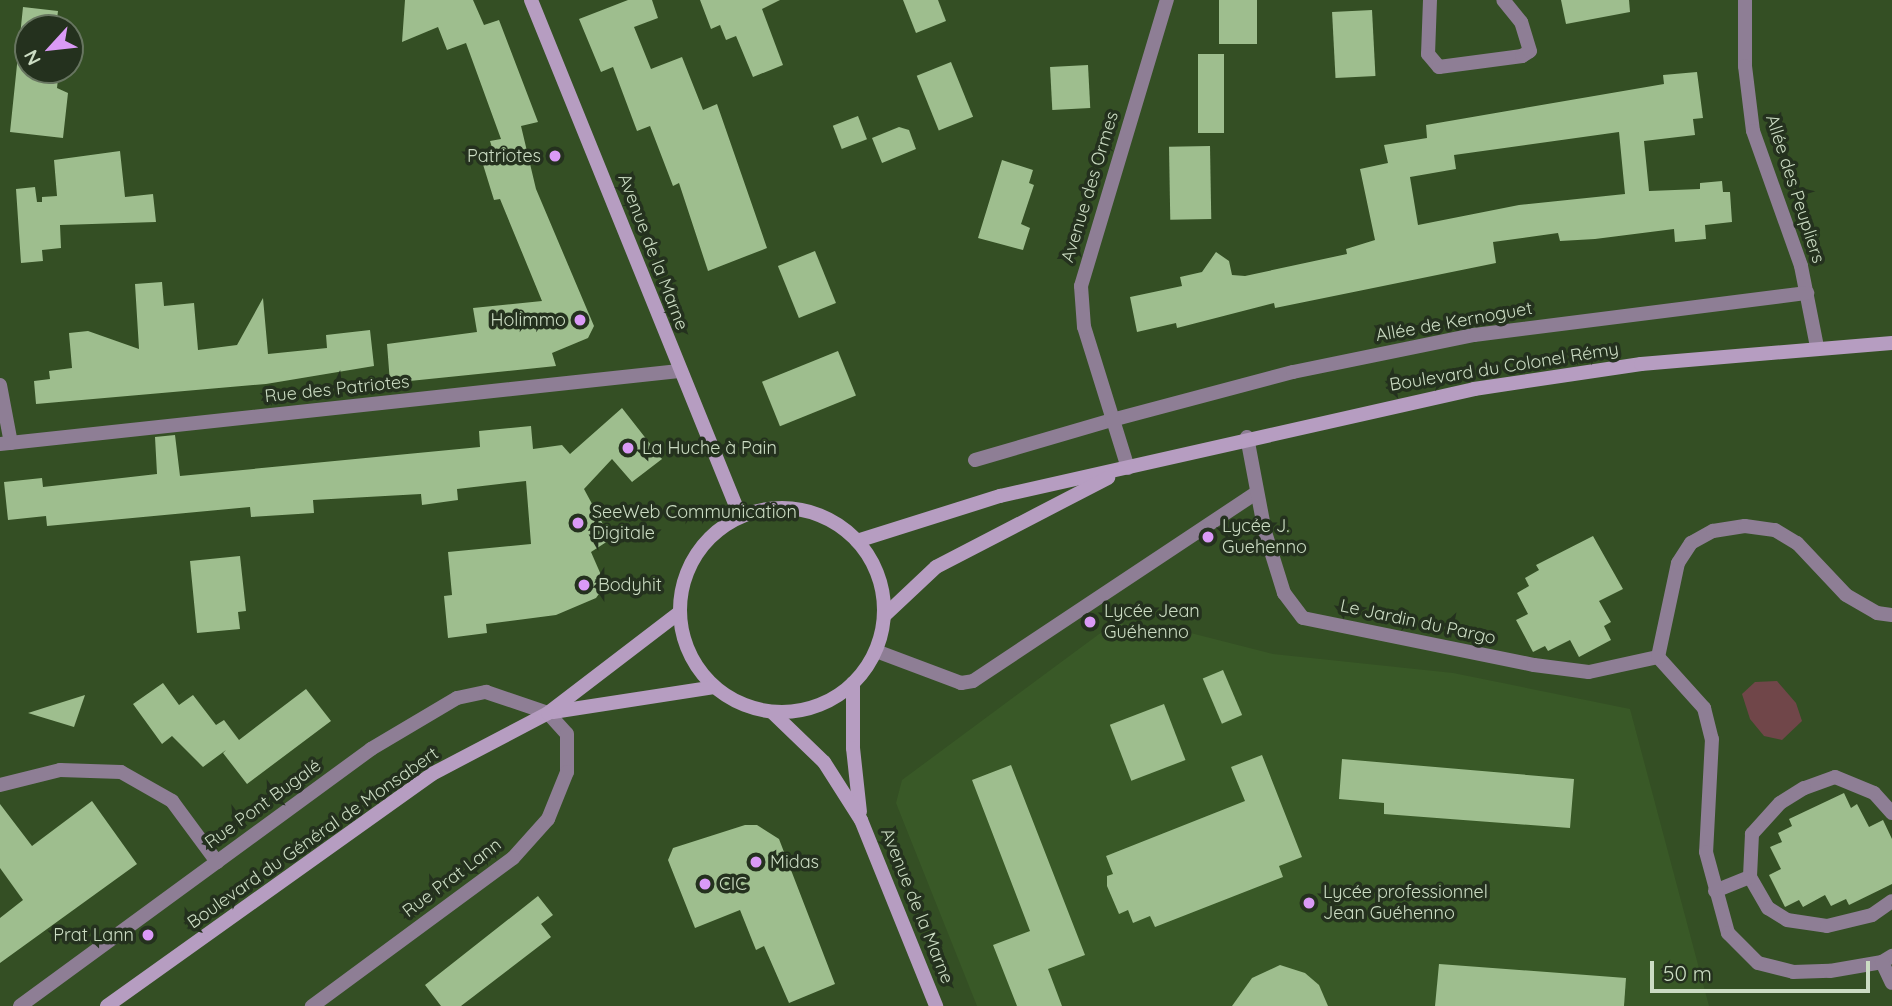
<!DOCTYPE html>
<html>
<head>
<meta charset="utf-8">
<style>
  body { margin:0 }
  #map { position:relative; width:1892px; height:1006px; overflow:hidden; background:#344f24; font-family:Quicksand,sans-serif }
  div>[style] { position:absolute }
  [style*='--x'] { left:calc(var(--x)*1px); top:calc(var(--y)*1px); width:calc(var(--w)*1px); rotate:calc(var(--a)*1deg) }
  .built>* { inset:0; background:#395927 }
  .green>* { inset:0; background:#704649 }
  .building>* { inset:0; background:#9ebe8e; transform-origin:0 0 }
  .lane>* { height:14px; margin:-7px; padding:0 7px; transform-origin:7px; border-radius:7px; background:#8e7e95 }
  .street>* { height:14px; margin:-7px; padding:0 7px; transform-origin:7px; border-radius:7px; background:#8e7e95 }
  .secondary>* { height:14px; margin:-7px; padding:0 7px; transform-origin:7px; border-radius:7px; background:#b69dc1 }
  .secondary>.ring { margin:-7px; padding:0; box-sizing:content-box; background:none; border:14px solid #b69dc1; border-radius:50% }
  .dots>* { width:19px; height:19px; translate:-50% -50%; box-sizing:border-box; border:4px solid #24311e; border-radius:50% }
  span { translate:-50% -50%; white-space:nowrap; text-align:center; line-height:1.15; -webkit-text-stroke:7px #24311e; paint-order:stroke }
  .poi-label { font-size:18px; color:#cbdcc3 }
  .right { translate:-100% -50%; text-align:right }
  .left { translate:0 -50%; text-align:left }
  .street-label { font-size:18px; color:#cbdcc3 }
  .north { position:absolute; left:14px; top:14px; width:70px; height:70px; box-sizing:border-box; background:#24311e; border:2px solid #677560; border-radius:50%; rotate:243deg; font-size:19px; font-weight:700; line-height:28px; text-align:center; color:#cbdcc3 }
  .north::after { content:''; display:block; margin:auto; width:24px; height:32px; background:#da9af6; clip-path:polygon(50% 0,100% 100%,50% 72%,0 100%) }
  .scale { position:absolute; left:1650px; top:961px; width:220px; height:32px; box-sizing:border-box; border:4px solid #cbdcc3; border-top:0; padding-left:9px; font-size:21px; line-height:24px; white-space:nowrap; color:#cbdcc3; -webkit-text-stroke:5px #24311e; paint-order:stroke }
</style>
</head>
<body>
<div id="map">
  <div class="built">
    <div style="clip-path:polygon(1114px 623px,1171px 628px,1273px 654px,1453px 673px,1630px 709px,1709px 1006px,977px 1006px,896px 803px,902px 780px)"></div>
  </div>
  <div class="green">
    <div style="clip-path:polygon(1777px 681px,1796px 703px,1802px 721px,1782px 740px,1764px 736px,1750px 719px,1742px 694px,1755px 682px)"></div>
  </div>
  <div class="building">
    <div style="clip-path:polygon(405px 0,473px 0,484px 25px,499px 20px,538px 122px,521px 126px,536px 189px,594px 326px,588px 338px,552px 353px,556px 366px,390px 383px,387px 344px,477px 332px,473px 308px,542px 301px,500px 199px,494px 200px,481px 158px,494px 154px,490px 141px,501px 139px,466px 43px,447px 50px,438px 27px,402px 42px)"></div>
    <div style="clip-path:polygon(628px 0,652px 0,658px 18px,634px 27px,651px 69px,682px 57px,703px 110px,717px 104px,767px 248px,708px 271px,679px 183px,673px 186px,650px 126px,637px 131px,613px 67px,601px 72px,579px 19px)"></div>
    <div style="clip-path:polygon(700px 0,780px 0,762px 9px,783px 65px,753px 77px,736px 36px,726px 40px,720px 25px,711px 29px)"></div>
    <div style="clip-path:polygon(903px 0,938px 0,946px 21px,916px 33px)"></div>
    <div style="left:1219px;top:0;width:38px;height:44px"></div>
    <div style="clip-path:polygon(1561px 0,1629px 0,1630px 12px,1566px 24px)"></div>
    <div style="clip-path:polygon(23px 7px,58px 11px,56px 28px,28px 28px,28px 70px,59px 70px,57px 88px,68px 93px,63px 138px,10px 132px)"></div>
    <div style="left:1372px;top:10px;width:66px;height:40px;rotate:87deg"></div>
    <div style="left:1224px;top:54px;width:79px;height:26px;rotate:90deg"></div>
    <div style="left:951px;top:62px;width:59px;height:37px;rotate:68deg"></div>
    <div style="left:1088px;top:65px;width:43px;height:38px;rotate:87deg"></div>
    <div style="clip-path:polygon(evenodd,1697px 72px,1703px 118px,1693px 119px,1695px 135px,1644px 141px,1649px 191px,1700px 189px,1700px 183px,1722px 181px,1723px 192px,1730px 192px,1732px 222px,1705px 225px,1706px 239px,1675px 242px,1674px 229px,1595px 239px,1560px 241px,1558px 233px,1493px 242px,1496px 263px,1275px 308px,1274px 303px,1177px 328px,1176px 323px,1137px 332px,1130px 297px,1182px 286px,1180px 277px,1202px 272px,1216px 252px,1229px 261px,1232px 275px,1245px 276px,1347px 254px,1346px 249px,1375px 240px,1360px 169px,1388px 163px,1384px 145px,1427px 138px,1426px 125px,1664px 84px,1663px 75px,1697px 72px,1619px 132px,1625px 194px,1519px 205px,1418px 225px,1410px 177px,1456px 169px,1454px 155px,1619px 132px)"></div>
    <div style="left:858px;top:116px;width:25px;height:27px;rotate:69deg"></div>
    <div style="clip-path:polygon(899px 127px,909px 130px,916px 149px,882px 163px,872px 138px)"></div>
    <div style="left:1210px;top:146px;width:73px;height:41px;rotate:89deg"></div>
    <div style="clip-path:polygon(120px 151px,125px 197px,153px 194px,156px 222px,60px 225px,61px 248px,42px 250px,43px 261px,21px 263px,16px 189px,35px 187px,37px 202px,42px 202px,42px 197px,57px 196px,54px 160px)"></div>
    <div style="clip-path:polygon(1002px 160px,1033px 170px,1029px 183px,1034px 185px,1021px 224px,1030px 228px,1023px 250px,978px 238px)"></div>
    <div style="left:815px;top:251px;width:56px;height:40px;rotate:68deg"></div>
    <div style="clip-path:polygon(162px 282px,164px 306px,194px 303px,198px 350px,237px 345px,263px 298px,268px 354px,327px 348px,326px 335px,370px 330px,374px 366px,266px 384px,36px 404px,34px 381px,50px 379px,49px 371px,72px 368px,69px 333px,88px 331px,139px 349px,135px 284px)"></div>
    <div style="left:838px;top:351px;width:48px;height:82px;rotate:68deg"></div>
    <div style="clip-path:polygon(622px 408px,662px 459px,632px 482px,612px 459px,584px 489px,611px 539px,591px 552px,605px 584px,601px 591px,596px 598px,556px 615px,486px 624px,487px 633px,448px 638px,444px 596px,452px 595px,448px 552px,531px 544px,526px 481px,457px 489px,458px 500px,422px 505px,421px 494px,313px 500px,314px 513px,251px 517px,250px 507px,47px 526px,46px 516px,8px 520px,4px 482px,42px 478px,43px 487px,157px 474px,155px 437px,175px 435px,180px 476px,480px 447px,479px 431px,531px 426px,533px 449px,562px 445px,570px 454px)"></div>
    <div style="clip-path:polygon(1593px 536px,1623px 589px,1599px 601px,1611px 622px,1604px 626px,1611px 640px,1579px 657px,1570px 640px,1548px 651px,1545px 646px,1533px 652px,1516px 620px,1528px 614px,1517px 593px,1529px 586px,1525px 578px,1539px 570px,1536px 565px)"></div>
    <div style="clip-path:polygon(240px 556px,246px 611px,238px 612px,240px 629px,197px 633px,190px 561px)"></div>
    <div style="left:1223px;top:670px;width:49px;height:22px;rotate:67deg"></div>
    <div style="clip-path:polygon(163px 683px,179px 705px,193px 695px,216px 725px,224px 720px,239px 740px,306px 689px,331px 721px,247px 784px,223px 753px,226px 750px,203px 767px,172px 736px,162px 744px,133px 704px)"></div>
    <div style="clip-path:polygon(85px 695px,74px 727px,28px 713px)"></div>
    <div style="left:1164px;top:704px;width:60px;height:58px;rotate:69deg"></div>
    <div style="clip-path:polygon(1262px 755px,1302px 857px,1279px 866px,1283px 877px,1155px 927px,1150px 916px,1133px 923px,1128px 910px,1119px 914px,1107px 886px,1107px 876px,1113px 874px,1106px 856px,1245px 801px,1231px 767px)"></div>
    <div style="clip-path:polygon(1342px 759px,1574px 779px,1570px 828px,1384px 814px,1384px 803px,1339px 799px)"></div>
    <div style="clip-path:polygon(1011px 765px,1085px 955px,1048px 969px,1062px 1006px,1017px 1006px,993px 945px,1030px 931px,972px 780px)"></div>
    <div style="clip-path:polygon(1844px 793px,1851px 808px,1857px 804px,1869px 827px,1883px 820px,1892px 839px,1892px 884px,1849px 905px,1846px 899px,1831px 906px,1825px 895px,1803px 907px,1799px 900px,1785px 907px,1769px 875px,1781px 869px,1770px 847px,1782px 842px,1778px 833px,1792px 826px,1789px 819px)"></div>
    <div style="clip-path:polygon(92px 801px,137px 864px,0 963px,0 918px,23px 900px,0 868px,0 804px,32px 846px)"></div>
    <div style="clip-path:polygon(745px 825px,757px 825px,779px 839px,835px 984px,789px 1003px,764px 946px,756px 950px,740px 910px,695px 928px,668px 860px,673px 848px)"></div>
    <div style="clip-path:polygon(538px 896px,553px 915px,541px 924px,551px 937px,461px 1006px,441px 1006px,425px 985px)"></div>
    <div style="clip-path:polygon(1439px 964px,1626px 978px,1624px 1006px,1435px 1006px)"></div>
    <div style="clip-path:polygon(1280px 965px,1305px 973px,1319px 985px,1328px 1006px,1232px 1006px,1252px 978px)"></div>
  </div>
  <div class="lane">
    <div style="--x:975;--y:460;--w:143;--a:-16.3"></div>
    <div style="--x:876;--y:651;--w:91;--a:20.6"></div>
    <div style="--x:961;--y:683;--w:12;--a:-9"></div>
    <div style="--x:973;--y:681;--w:340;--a:-33.6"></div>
    <div style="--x:1892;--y:813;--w:27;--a:-132"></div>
    <div style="--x:1874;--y:793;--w:42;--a:-157.7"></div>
    <div style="--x:1835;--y:777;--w:33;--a:160"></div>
    <div style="--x:1804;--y:788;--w:28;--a:148"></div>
    <div style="--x:1780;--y:803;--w:42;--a:132.1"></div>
    <div style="--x:1752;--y:834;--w:43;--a:92.7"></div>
    <div style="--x:1750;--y:877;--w:36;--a:60"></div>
    <div style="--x:1768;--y:908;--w:22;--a:32"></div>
    <div style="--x:1787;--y:920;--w:40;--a:8.5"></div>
    <div style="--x:1827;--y:926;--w:46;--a:-13.7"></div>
    <div style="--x:1872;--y:915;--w:24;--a:-35"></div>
    <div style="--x:1715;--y:891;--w:38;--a:-22"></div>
  </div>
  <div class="street">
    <div style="--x:1430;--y:0;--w:54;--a:92.1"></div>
    <div style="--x:1428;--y:54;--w:17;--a:50"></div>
    <div style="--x:1439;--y:67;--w:84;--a:-7.5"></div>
    <div style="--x:1522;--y:56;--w:9;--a:-32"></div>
    <div style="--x:1530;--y:51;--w:30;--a:-107"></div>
    <div style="--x:1521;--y:22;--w:28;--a:-129"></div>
    <div style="--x:1745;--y:0;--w:66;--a:90"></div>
    <div style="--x:1745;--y:66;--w:65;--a:83"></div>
    <div style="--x:1753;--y:131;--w:143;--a:70.4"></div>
    <div style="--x:1801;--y:266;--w:83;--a:78.8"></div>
    <div style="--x:0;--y:385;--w:59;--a:79.3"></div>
    <div style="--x:1112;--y:420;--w:187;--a:-14.9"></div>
    <div style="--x:1293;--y:372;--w:185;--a:-11.6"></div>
    <div style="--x:1474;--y:335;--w:336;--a:-7.2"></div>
    <div style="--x:1247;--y:437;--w:97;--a:79.3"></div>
    <div style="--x:1265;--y:532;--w:64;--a:72.7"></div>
    <div style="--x:1284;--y:593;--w:31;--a:53"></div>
    <div style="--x:1303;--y:618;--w:236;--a:11.5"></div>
    <div style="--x:1534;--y:665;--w:55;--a:7.3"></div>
    <div style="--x:1589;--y:672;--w:71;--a:-12.3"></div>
    <div style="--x:1658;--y:657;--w:69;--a:48"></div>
    <div style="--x:1704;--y:708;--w:32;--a:76"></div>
    <div style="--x:1712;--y:739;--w:113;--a:93"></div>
    <div style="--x:1706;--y:852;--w:84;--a:74.8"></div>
    <div style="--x:1728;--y:933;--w:42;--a:45"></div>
    <div style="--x:1758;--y:963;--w:36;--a:14"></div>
    <div style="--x:1793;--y:972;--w:37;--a:-2"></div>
    <div style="--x:1830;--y:971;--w:53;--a:-9.8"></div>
    <div style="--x:1882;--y:962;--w:12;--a:-31"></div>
    <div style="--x:0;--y:444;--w:683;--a:-6.14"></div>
    <div style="--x:1128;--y:468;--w:148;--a:-107.3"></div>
    <div style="--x:1084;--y:327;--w:41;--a:-94.2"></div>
    <div style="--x:1081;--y:286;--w:299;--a:-73.3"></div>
    <div style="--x:1658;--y:657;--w:96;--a:-78"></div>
    <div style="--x:1678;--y:563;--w:24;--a:-57"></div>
    <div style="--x:1691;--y:543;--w:25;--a:-29"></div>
    <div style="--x:1713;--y:531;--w:32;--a:-9"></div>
    <div style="--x:1745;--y:526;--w:30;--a:8"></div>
    <div style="--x:1775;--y:530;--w:26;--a:31"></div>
    <div style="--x:1797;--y:543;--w:71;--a:46.7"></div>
    <div style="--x:1846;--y:595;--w:36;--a:30"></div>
    <div style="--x:1877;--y:613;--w:15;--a:8"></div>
    <div style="--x:0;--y:785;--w:62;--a:-14"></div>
    <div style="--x:60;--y:770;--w:61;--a:1.9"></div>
    <div style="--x:121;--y:772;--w:59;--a:29.6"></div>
    <div style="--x:172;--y:801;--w:76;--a:53.6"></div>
    <div style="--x:1882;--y:962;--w:23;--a:65"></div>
    <div style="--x:20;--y:1006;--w:435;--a:-36.2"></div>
    <div style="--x:371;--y:749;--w:100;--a:-30.7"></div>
    <div style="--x:457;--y:698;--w:30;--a:-12"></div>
    <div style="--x:486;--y:692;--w:65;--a:18.7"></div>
    <div style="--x:548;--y:713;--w:28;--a:48"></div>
    <div style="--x:567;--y:734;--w:38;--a:90"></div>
    <div style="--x:567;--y:772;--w:51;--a:112"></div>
    <div style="--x:548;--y:819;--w:52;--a:131.9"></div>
    <div style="--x:513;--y:858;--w:250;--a:143.6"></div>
  </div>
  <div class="secondary">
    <div style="--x:531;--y:0;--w:557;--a:67.95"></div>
    <div class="ring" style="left:680px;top:508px;width:190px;height:190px"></div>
    <div style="--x:857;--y:541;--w:150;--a:-17.5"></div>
    <div style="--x:1000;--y:496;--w:486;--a:-12.7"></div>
    <div style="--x:1474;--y:389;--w:169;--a:-8.5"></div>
    <div style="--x:1641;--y:364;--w:252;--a:-4.8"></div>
    <div style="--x:884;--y:616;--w:71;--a:-43.3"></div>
    <div style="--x:936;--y:567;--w:194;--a:-27.4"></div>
    <div style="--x:853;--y:683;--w:65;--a:90"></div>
    <div style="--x:853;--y:748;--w:64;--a:83.8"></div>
    <div style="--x:553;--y:712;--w:163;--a:-8.8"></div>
    <div style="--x:772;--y:712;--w:72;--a:43.9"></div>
    <div style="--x:824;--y:762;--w:69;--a:57.5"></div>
    <div style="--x:861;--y:820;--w:201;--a:68"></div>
    <div style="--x:107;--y:1006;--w:399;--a:-35.5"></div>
    <div style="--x:432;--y:774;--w:131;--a:-27.7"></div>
    <div style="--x:548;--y:713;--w:165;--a:-37.4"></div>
  </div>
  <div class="dots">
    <div style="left:555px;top:156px;background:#da9af6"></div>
    <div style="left:580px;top:320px;background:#da9af6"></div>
    <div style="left:628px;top:448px;background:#da9af6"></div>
    <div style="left:578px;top:523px;background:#da9af6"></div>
    <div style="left:1208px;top:537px;background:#da9af6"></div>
    <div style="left:584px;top:585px;background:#da9af6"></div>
    <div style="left:1090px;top:622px;background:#da9af6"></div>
    <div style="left:756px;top:862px;background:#da9af6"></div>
    <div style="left:705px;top:884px;background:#da9af6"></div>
    <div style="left:1309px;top:903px;background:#da9af6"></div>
    <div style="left:148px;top:935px;background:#da9af6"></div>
  </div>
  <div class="poi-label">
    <span class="right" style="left:541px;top:156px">Patriotes</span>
    <span class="right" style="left:566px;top:320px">Holimmo</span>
    <span class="left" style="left:642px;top:448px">La Huche à Pain</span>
    <span class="left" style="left:592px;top:523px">SeeWeb Communication<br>Digitale</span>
    <span class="left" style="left:1222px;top:537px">Lycée J.<br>Guehenno</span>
    <span class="left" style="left:598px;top:585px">Bodyhit</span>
    <span class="left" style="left:1104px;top:622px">Lycée Jean<br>Guéhenno</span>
    <span class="left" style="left:770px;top:862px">Midas</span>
    <span class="left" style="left:719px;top:884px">CIC</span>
    <span class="left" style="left:1323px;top:903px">Lycée professionnel<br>Jean Guéhenno</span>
    <span class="right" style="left:134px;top:935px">Prat Lann</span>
  </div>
  <div class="street-label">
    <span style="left:1090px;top:187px;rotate:-73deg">Avenue des Ormes</span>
    <span style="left:1795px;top:189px;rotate:72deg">Allée des Peupliers</span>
    <span style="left:653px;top:252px;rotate:69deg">Avenue de la Marne</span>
    <span style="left:1454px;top:322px;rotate:-10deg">Allée de Kernoguet</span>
    <span style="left:1504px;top:367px;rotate:-9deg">Boulevard du Colonel Rémy</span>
    <span style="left:337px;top:389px;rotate:-6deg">Rue des Patriotes</span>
    <span style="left:1418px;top:622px;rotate:12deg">Le Jardin du Pargo</span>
    <span style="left:263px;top:804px;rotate:-36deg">Rue Pont Bugalé</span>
    <span style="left:313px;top:838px;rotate:-35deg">Boulevard du Général de Monsabert</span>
    <span style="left:452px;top:878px;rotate:-37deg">Rue Prat Lann</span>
    <span style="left:917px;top:906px;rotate:68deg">Avenue de la Marne</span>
  </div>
  <div class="north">N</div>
  <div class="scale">50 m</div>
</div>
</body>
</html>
